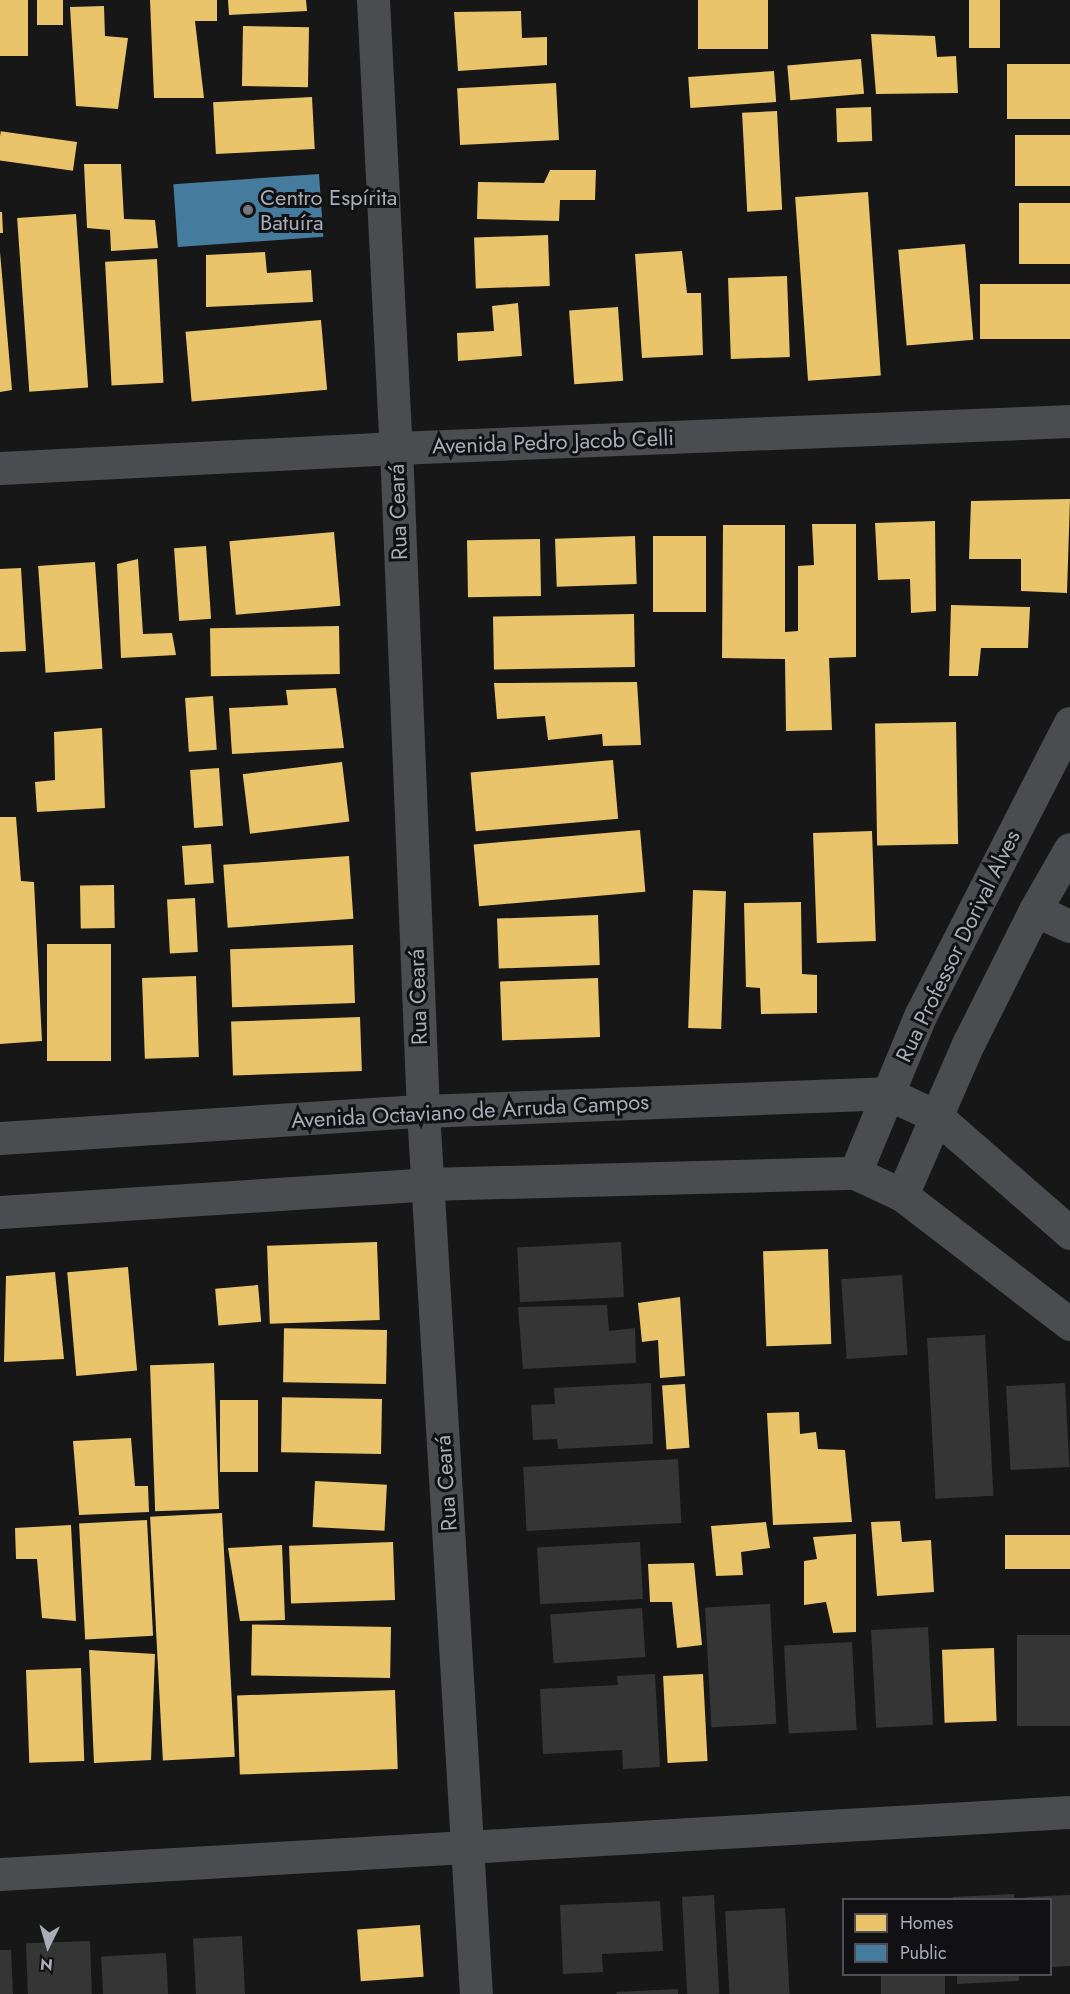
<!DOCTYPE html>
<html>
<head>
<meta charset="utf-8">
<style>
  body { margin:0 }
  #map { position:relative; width:1070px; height:1994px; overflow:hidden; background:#171717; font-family:Jost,sans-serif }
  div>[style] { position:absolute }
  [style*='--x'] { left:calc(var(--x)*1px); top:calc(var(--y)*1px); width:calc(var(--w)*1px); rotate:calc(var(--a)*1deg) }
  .homes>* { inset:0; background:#e9c46a; transform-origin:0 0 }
  .public>* { inset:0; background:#457b9d; transform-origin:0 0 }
  .building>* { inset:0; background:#353536; transform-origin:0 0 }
  .street>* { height:33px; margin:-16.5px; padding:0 16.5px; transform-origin:16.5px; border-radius:16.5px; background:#4b4c50 }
  .dots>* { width:16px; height:16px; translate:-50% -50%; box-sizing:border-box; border:3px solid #111113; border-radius:50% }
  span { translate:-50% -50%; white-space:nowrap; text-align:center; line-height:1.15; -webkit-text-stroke:6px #111113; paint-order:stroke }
  .poi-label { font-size:22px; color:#a8adb8 }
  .left { translate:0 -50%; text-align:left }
  .street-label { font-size:22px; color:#a8adb8 }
  .legend { position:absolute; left:842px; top:1898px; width:210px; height:78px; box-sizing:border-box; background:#111113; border:2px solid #4d4f55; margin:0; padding:8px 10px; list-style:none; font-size:18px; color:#a8adb8 }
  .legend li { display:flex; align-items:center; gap:12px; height:30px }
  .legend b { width:30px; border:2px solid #4d4f55 }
  .north { position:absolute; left:18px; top:1916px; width:60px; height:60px; -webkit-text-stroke:4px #111113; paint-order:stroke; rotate:185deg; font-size:16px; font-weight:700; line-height:24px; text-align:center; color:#a8adb8 }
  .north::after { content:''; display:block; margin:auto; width:21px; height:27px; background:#a8adb8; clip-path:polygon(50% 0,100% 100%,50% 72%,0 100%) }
</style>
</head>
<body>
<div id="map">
  <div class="homes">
    <div style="left:0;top:0;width:28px;height:56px"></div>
    <div style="left:37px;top:0;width:26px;height:25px"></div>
    <div style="clip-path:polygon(150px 0,217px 0,217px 21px,195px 21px,204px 98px,154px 98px)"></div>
    <div style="clip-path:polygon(228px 0,306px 0,307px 11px,229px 15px)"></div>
    <div style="left:698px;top:0;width:70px;height:49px"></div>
    <div style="left:969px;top:0;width:31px;height:48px"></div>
    <div style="clip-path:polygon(104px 6px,105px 36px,128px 38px,118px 109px,76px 106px,70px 7px)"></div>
    <div style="clip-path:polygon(521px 11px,522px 38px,547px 37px,547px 65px,458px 71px,454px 12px)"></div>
    <div style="left:243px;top:26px;width:66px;height:60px;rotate:1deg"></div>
    <div style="clip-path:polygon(871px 34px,935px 36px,937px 57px,956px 56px,958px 93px,876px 94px)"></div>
    <div style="left:861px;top:59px;width:35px;height:74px;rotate:85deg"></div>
    <div style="left:1070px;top:64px;width:55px;height:63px;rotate:90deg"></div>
    <div style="left:774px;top:71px;width:31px;height:86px;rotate:86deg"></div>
    <div style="left:556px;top:83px;width:57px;height:99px;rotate:87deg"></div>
    <div style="left:312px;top:97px;width:52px;height:99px;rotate:87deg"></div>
    <div style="left:871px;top:107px;width:34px;height:35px;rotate:88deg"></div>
    <div style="left:777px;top:111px;width:99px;height:35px;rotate:87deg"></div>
    <div style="left:1070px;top:135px;width:51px;height:55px;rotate:90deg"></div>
    <div style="left:77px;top:142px;width:29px;height:77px;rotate:98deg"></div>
    <div style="clip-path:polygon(84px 164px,121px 164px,124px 219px,155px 220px,158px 248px,111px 251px,110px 230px,87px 228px)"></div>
    <div style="clip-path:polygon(550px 170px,596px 170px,595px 200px,560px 200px,559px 221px,477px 219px,478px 182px,544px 183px)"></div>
    <div style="left:868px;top:192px;width:184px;height:73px;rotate:86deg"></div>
    <div style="left:1070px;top:203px;width:61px;height:51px;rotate:90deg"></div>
    <div style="clip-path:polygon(0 212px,2px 212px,3px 233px,0 233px)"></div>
    <div style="left:76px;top:214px;width:174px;height:59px;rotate:86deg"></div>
    <div style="left:548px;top:235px;width:51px;height:74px;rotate:88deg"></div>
    <div style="left:965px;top:244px;width:96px;height:67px;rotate:85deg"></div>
    <div style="clip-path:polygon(682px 251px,687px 293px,701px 293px,703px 355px,642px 358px,635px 254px)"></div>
    <div style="clip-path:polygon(0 252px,12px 390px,0 392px)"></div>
    <div style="clip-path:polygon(265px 252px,267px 273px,311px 270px,313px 302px,206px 307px,206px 255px)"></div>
    <div style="left:157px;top:259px;width:124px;height:52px;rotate:87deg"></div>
    <div style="left:787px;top:276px;width:81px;height:59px;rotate:88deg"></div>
    <div style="left:1070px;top:284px;width:55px;height:90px;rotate:90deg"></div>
    <div style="clip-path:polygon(518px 303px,522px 356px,458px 361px,457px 333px,494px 331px,492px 306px)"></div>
    <div style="left:618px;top:307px;width:74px;height:49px;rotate:86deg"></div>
    <div style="left:321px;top:320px;width:70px;height:136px;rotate:85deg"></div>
    <div style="clip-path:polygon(1070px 499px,1067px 593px,1021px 591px,1021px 559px,969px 559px,971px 501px)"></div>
    <div style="clip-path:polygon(935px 521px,936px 611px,911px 613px,910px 579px,878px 580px,875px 523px)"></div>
    <div style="clip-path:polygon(812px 524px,856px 524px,856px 657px,829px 658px,832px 730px,786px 731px,785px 659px,722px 658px,723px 525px,785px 525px,785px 632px,798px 631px,798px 566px,814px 565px)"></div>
    <div style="left:334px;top:532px;width:74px;height:105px;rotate:85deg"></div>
    <div style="left:635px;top:536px;width:48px;height:80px;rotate:88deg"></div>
    <div style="left:653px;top:536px;width:53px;height:76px"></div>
    <div style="left:540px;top:539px;width:57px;height:73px;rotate:89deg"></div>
    <div style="left:206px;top:546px;width:73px;height:32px;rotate:86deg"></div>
    <div style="clip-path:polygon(138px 559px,143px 634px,172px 633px,176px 655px,121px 658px,117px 564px)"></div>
    <div style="left:95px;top:562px;width:107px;height:57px;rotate:86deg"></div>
    <div style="clip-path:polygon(21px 568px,26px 651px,0 652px,0 569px)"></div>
    <div style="clip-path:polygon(951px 605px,1030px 607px,1028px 648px,981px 648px,978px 676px,949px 676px)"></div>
    <div style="left:634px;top:614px;width:53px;height:141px;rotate:89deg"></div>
    <div style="left:339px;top:626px;width:48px;height:129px;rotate:89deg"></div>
    <div style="clip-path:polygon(637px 682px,641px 745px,603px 746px,602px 734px,548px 740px,545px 716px,497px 719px,494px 683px)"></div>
    <div style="clip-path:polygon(336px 688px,344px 748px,232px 754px,229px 708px,288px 705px,286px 690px)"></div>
    <div style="left:213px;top:696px;width:54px;height:28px;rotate:86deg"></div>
    <div style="left:956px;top:722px;width:122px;height:81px;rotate:89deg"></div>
    <div style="clip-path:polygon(102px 728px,105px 808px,37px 812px,35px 782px,55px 780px,54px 732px)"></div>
    <div style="left:613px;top:760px;width:59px;height:143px;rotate:85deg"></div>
    <div style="left:342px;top:762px;width:60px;height:100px;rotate:83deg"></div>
    <div style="left:219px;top:768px;width:58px;height:29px;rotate:86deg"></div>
    <div style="clip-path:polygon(0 817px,16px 817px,21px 881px,34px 882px,42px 1041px,0 1044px)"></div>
    <div style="left:640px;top:830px;width:62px;height:167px;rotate:85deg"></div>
    <div style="left:872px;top:831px;width:110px;height:59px;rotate:88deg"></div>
    <div style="left:211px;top:844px;width:39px;height:29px;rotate:86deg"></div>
    <div style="left:349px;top:856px;width:63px;height:126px;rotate:86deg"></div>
    <div style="left:114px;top:885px;width:43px;height:34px;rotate:89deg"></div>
    <div style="left:693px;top:890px;width:33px;height:138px;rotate:2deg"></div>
    <div style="left:195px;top:898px;width:54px;height:28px;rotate:87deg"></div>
    <div style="clip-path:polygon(801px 902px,802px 974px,817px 975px,817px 1013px,761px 1014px,760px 988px,746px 987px,744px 903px)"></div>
    <div style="left:598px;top:915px;width:50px;height:101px;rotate:88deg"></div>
    <div style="left:47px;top:944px;width:64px;height:117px"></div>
    <div style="left:353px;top:945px;width:58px;height:123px;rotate:88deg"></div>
    <div style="left:196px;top:976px;width:81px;height:54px;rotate:88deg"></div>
    <div style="left:598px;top:978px;width:59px;height:98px;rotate:88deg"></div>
    <div style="left:360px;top:1017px;width:54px;height:129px;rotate:88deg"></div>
    <div style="left:377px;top:1242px;width:78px;height:110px;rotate:88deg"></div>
    <div style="left:828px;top:1249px;width:95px;height:65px;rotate:88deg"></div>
    <div style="left:128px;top:1267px;width:104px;height:61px;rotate:85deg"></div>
    <div style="clip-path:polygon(55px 1272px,64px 1359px,4px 1362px,6px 1276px)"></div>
    <div style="left:258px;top:1285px;width:37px;height:43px;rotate:85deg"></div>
    <div style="clip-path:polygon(680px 1297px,685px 1376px,660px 1378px,658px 1340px,642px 1342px,638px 1303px)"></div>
    <div style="left:387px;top:1330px;width:54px;height:103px;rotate:91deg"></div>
    <div style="left:214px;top:1363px;width:146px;height:64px;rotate:88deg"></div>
    <div style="left:685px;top:1384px;width:64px;height:23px;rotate:86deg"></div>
    <div style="left:382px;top:1399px;width:55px;height:100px;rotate:91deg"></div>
    <div style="left:220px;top:1400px;width:38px;height:72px"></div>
    <div style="clip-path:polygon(799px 1412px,800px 1434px,816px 1432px,818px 1449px,845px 1450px,852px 1522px,773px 1525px,767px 1413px)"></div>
    <div style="clip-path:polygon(131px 1438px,135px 1486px,148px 1486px,149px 1512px,79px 1515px,73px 1441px)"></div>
    <div style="left:315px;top:1481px;width:72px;height:46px;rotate:3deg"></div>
    <div style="left:222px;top:1513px;width:244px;height:72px;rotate:87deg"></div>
    <div style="left:147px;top:1520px;width:116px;height:68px;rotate:87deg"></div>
    <div style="clip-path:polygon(900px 1521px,902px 1542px,931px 1540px,934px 1592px,877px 1596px,871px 1522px)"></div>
    <div style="clip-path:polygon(766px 1522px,770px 1548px,741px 1552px,743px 1575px,716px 1576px,711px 1526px)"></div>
    <div style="clip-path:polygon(71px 1525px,76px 1621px,42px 1618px,37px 1559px,16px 1559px,15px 1528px)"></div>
    <div style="clip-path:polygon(856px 1534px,856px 1632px,833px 1633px,826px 1602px,804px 1605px,804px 1561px,817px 1559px,813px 1537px)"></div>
    <div style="left:1070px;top:1535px;width:34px;height:65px;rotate:90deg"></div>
    <div style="left:393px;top:1542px;width:58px;height:104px;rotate:88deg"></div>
    <div style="clip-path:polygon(282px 1545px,285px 1620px,240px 1621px,228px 1548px)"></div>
    <div style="clip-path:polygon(694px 1563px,702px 1645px,677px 1648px,672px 1602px,650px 1602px,648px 1564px)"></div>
    <div style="left:391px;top:1627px;width:51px;height:139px;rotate:91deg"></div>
    <div style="left:994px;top:1648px;width:73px;height:52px;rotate:88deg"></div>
    <div style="clip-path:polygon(89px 1650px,155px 1654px,151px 1760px,94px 1763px)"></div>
    <div style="left:81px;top:1668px;width:93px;height:55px;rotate:88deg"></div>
    <div style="left:703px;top:1674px;width:87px;height:40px;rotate:87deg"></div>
    <div style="left:395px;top:1690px;width:79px;height:158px;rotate:88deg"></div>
    <div style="left:420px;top:1925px;width:52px;height:63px;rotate:86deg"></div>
  </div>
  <div class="public">
    <div style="left:319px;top:174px;width:63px;height:146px;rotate:86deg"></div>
  </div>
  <div class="building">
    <div style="left:621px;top:1242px;width:55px;height:104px;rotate:87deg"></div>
    <div style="left:902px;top:1275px;width:80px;height:61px;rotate:86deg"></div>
    <div style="clip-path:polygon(607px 1305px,609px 1331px,635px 1328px,636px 1363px,523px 1369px,518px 1307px)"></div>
    <div style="left:985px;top:1335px;width:161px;height:58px;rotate:87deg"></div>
    <div style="clip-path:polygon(651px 1383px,653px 1444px,558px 1449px,557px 1439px,533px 1440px,531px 1405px,555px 1404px,554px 1388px)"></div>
    <div style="left:1065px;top:1383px;width:84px;height:59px;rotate:87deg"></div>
    <div style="left:678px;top:1459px;width:64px;height:155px;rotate:87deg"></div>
    <div style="left:640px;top:1542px;width:57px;height:103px;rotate:87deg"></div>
    <div style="left:770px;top:1604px;width:120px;height:65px;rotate:87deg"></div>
    <div style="left:642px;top:1608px;width:49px;height:92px;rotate:86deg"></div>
    <div style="left:928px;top:1627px;width:98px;height:57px;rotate:87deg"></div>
    <div style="left:1070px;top:1635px;width:91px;height:53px;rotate:90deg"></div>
    <div style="left:852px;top:1642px;width:88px;height:68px;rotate:87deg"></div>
    <div style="clip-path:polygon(655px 1674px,660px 1767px,623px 1769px,622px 1750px,543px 1754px,540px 1689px,618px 1685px,617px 1676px)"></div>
    <div style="clip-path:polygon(1014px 1894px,1014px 1900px,953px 1900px,953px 1897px)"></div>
    <div style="left:714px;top:1895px;width:99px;height:32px;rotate:87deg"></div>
    <div style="clip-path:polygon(1070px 1895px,1070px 1966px,1050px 1967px,1050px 1900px,1026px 1900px,1026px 1897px)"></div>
    <div style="clip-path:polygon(660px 1901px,663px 1951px,602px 1954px,603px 1972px,563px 1974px,560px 1905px)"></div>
    <div style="left:785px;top:1908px;width:86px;height:60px;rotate:87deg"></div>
    <div style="left:242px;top:1936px;width:58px;height:49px;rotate:87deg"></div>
    <div style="left:90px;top:1941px;width:53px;height:64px;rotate:88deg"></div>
    <div style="clip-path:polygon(0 1950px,11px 1950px,13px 1994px,0 1994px)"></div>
    <div style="left:166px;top:1953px;width:41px;height:65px;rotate:87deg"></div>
    <div style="left:881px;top:1974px;width:64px;height:20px"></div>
    <div style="clip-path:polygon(957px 1974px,1019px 1974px,1019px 1981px,957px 1984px)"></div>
    <div style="clip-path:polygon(678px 1989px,678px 1994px,617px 1994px,616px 1992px)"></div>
  </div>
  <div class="street">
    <div style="--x:373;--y:0;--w:449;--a:87.1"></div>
    <div style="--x:396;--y:448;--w:664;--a:87.67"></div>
    <div style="--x:423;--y:1111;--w:885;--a:86.57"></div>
    <div style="--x:0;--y:468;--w:397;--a:-2.9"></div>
    <div style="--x:396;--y:448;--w:675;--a:-2.29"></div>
    <div style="--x:1035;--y:910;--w:38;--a:25"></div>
    <div style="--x:0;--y:1138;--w:424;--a:-3.7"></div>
    <div style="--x:423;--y:1111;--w:463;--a:-2.2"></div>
    <div style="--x:886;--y:1093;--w:55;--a:24.7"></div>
    <div style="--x:936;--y:1116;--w:178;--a:41.1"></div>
    <div style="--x:855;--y:1173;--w:172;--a:-67.5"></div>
    <div style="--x:921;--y:1014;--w:327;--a:-62.9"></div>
    <div style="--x:902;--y:1195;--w:167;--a:-66.4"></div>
    <div style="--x:969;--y:1042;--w:148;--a:-63.4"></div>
    <div style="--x:1035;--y:910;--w:70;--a:-60.2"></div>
    <div style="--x:0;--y:1212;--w:429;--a:-3.7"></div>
    <div style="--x:428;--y:1184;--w:427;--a:-1.5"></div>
    <div style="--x:855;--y:1173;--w:52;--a:25.1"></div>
    <div style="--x:902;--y:1195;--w:212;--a:37.5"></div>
    <div style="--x:0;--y:1874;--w:1072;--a:-3.32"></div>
  </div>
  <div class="dots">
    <div style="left:248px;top:210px;background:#757880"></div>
  </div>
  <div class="poi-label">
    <span class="left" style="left:260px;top:210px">Centro Espírita<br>Batuíra</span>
  </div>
  <div class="street-label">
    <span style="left:553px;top:442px;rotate:-2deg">Avenida Pedro Jacob Celli</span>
    <span style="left:398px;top:512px;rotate:-92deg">Rua Ceará</span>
    <span style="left:958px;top:946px;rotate:-64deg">Rua Professor Dorival Alves</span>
    <span style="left:418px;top:997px;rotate:-92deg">Rua Ceará</span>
    <span style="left:470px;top:1111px;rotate:-3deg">Avenida Octaviano de Arruda Campos</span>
    <span style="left:446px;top:1483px;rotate:-94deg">Rua Ceará</span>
  </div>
  <ul class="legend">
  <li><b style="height:16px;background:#e9c46a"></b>Homes</li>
  <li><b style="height:16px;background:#457b9d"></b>Public</li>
  </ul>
  <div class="north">N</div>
</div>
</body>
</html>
